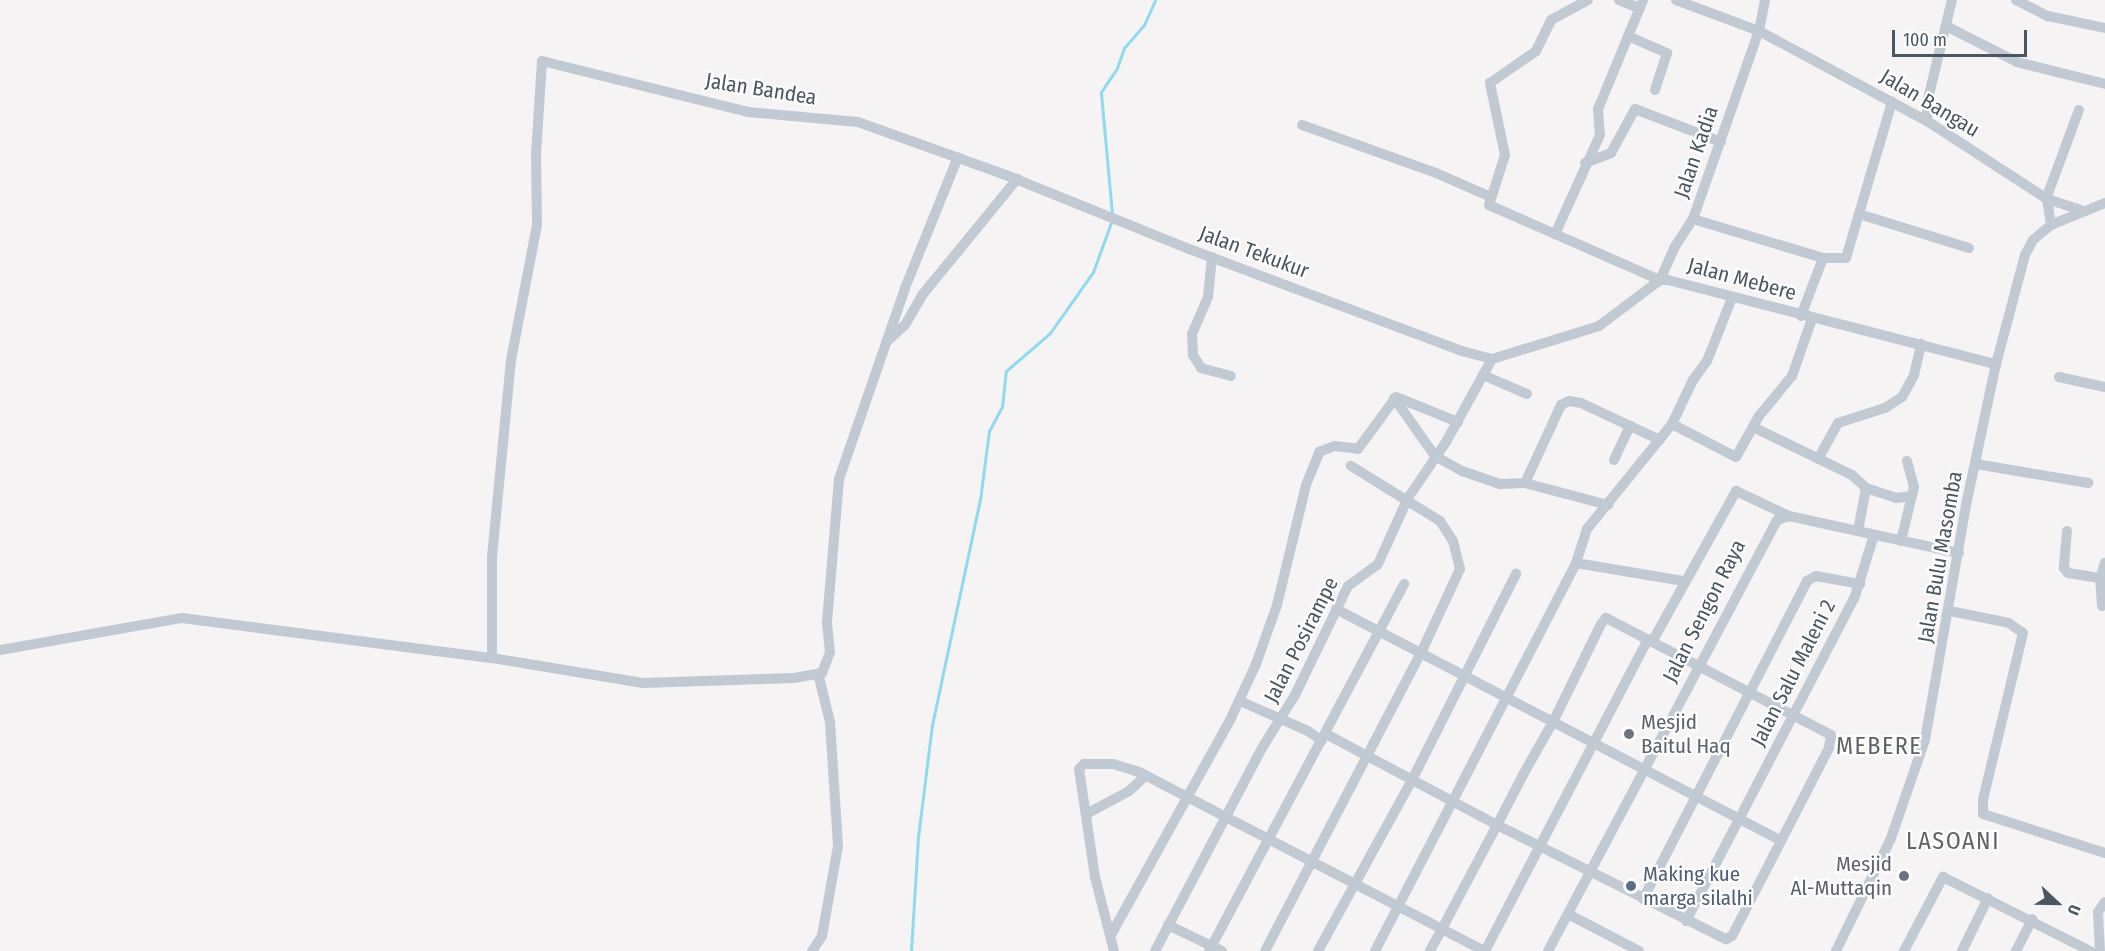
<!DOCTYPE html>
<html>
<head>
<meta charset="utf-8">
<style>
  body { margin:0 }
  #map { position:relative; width:2105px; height:951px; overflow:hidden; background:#f5f3f3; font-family:"Fira Sans Condensed",sans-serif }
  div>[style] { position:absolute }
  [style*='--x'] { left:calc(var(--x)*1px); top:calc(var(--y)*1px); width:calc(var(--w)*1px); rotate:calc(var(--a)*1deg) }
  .stream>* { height:3px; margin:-1.5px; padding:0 1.5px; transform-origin:1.5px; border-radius:1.5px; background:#90daee }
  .minor>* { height:10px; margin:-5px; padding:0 5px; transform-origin:5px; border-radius:5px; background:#c1cad2 }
  .dots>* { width:16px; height:16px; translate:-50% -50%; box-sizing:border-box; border:3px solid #fff; border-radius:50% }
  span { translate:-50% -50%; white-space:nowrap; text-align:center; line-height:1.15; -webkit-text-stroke:4.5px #fff; paint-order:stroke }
  .street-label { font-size:21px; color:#4a5661 }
  .worship-label { font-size:21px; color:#5b616d }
  .left { translate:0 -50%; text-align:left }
  .right { translate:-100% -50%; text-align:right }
  .service-label { font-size:21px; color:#4e5e75 }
  .quarter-label { font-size:24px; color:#5f6368; letter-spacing:1.5px }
  .north { position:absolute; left:2027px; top:873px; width:60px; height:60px; -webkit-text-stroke:4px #fff; paint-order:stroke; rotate:112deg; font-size:16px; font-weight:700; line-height:24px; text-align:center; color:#4a5661 }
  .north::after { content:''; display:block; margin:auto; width:21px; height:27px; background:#4a5661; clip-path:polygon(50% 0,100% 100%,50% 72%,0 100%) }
  .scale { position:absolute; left:1892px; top:30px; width:135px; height:27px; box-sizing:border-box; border:3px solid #4a5661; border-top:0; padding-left:8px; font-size:18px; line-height:21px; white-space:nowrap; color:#4a5661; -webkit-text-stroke:4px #fff; paint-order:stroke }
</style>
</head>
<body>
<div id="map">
  <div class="stream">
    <div style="--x:1112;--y:214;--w:122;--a:-95.2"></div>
    <div style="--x:1101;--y:92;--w:29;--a:-56"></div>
    <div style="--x:1117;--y:68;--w:21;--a:-71"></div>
    <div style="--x:1124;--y:48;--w:30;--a:-49"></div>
    <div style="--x:1144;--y:25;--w:27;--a:-66"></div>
    <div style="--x:911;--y:951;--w:114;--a:-86.5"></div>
    <div style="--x:918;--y:837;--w:113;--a:-82.9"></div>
    <div style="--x:932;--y:725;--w:230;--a:-78"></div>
    <div style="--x:980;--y:500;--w:70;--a:-82.6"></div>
    <div style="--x:989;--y:431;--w:27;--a:-62"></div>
    <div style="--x:1002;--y:407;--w:36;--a:-84"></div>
    <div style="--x:1006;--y:371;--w:58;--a:-40.8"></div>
    <div style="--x:1050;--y:333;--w:75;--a:-54.8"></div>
    <div style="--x:1093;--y:272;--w:55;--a:-69.9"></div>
  </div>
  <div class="minor">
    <div style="--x:1619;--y:0;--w:22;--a:22"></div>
    <div style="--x:1643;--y:0;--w:118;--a:112.4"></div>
    <div style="--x:1598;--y:109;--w:26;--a:86"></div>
    <div style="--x:1600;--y:135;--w:109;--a:114.4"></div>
    <div style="--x:1555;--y:234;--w:115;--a:23.7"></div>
    <div style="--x:1660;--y:280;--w:35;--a:-66"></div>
    <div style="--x:1674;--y:248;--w:35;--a:-57"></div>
    <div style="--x:1693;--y:219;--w:199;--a:-70.7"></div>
    <div style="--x:1759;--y:31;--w:32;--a:-79"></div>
    <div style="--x:1676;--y:0;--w:89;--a:20.5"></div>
    <div style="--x:1759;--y:31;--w:191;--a:28.2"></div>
    <div style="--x:1927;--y:121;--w:143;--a:33"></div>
    <div style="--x:2047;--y:199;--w:35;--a:18"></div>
    <div style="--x:2016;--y:0;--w:36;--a:27"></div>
    <div style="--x:2048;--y:16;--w:58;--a:11.9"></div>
    <div style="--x:1948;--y:27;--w:77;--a:26.9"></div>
    <div style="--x:2017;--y:62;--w:91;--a:14"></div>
    <div style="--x:1628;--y:36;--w:43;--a:23.6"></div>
    <div style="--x:1667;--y:53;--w:39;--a:108"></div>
    <div style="--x:1927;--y:121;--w:18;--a:-90"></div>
    <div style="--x:1927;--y:103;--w:106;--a:-76.4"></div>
    <div style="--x:1302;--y:125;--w:142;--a:19.7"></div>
    <div style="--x:1436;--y:173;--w:60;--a:23.6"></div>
    <div style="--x:1585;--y:163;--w:28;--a:-21"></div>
    <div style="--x:1611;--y:153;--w:50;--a:-61.4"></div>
    <div style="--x:1635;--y:109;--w:92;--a:21"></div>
    <div style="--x:2046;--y:199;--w:95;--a:-69.7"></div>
    <div style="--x:2047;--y:199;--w:26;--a:81"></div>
    <div style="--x:1859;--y:214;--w:115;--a:17.2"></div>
    <div style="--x:1693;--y:219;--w:136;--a:16.7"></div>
    <div style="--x:1823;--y:258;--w:23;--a:0"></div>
    <div style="--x:1846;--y:258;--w:163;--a:-73.6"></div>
    <div style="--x:1555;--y:234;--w:72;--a:-156.3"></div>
    <div style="--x:1489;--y:205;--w:52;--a:-72.3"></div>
    <div style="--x:1505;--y:155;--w:74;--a:-101.8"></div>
    <div style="--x:1490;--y:83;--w:56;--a:-34.8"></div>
    <div style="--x:1536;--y:51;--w:34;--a:-64"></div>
    <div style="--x:1551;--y:20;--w:42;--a:-28.4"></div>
    <div style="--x:1212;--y:257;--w:40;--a:95.7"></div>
    <div style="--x:1208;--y:297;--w:40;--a:113.4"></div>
    <div style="--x:1192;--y:334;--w:21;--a:87"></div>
    <div style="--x:1193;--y:355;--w:15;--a:58"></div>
    <div style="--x:1201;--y:368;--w:31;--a:15"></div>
    <div style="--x:1801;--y:316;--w:62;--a:-69.2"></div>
    <div style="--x:886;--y:342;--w:25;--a:-42"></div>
    <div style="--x:905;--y:325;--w:36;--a:-60"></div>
    <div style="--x:923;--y:294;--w:149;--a:-50.7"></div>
    <div style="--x:1492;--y:359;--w:112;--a:-17.1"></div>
    <div style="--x:1599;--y:326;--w:76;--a:-37"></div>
    <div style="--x:1660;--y:280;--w:8;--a:0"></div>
    <div style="--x:1668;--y:280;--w:339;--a:14.4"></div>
    <div style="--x:1483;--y:375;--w:48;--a:23.4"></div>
    <div style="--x:2059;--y:377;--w:47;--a:12.3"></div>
    <div style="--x:1394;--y:398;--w:71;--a:54.7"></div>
    <div style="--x:1435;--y:456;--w:31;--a:29"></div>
    <div style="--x:1462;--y:471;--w:40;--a:18.9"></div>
    <div style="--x:1500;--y:484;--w:25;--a:-2"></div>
    <div style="--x:1525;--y:483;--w:86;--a:14.8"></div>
    <div style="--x:1672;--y:424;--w:72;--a:27.3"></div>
    <div style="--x:1736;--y:457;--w:47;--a:-60.7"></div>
    <div style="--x:1759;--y:416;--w:52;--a:-50.5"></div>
    <div style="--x:1792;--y:376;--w:60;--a:-70.7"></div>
    <div style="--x:1753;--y:427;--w:110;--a:25.9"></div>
    <div style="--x:1852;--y:475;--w:19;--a:43"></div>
    <div style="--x:1866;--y:488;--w:32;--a:18"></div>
    <div style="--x:1896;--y:498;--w:16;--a:-7"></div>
    <div style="--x:1818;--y:459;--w:41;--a:-60.9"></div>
    <div style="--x:1838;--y:423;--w:49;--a:-17.7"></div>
    <div style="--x:1885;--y:408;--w:20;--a:-33"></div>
    <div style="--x:1902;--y:397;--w:25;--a:-61"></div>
    <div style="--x:1914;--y:375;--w:32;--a:-77"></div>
    <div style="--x:1614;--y:460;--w:38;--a:-65"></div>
    <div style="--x:1976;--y:464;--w:114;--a:9.6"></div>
    <div style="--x:1525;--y:483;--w:86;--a:-65.2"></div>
    <div style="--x:1561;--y:405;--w:9;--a:-27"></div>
    <div style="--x:1569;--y:401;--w:12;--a:9"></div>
    <div style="--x:1581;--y:403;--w:87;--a:25.1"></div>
    <div style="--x:1858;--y:531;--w:44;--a:-79.5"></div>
    <div style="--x:2067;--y:531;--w:37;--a:95"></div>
    <div style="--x:2064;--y:568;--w:6;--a:51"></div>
    <div style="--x:2068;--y:573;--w:32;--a:9"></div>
    <div style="--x:1901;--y:541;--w:56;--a:-76.5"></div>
    <div style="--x:1914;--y:487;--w:27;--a:-105"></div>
    <div style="--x:1576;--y:563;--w:109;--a:9.5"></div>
    <div style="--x:2102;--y:606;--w:28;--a:-94"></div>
    <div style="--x:2100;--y:578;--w:16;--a:-72"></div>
    <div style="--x:1336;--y:609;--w:500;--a:27.49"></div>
    <div style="--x:1950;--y:611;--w:60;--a:11.5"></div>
    <div style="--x:2009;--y:623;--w:17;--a:36"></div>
    <div style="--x:2023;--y:633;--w:171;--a:103.5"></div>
    <div style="--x:1983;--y:799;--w:15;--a:90"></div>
    <div style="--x:1983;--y:814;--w:128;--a:17.7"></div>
    <div style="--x:1652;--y:642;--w:173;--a:-60.9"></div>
    <div style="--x:1736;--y:491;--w:59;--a:25.3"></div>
    <div style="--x:0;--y:650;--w:185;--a:-10"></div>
    <div style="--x:182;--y:618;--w:313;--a:7.4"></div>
    <div style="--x:492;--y:658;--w:153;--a:9.4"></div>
    <div style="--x:643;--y:683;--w:151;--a:-1.9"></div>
    <div style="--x:794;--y:678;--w:28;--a:-10"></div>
    <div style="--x:822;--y:673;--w:22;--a:-69"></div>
    <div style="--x:830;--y:652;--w:30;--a:-96"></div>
    <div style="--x:827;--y:622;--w:144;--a:-85.2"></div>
    <div style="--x:839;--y:479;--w:202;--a:-70.9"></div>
    <div style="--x:905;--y:288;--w:141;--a:-68"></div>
    <div style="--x:492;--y:658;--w:101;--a:-90"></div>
    <div style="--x:492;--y:557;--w:198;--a:-84.5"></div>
    <div style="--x:511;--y:360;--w:137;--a:-79.1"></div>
    <div style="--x:537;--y:225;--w:71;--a:-90.8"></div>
    <div style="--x:536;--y:154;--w:93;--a:-86.3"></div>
    <div style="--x:542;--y:61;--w:212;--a:13.9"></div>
    <div style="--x:748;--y:112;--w:110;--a:5.2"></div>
    <div style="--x:858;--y:122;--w:157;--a:19.7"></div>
    <div style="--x:1006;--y:175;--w:197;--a:22"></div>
    <div style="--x:1189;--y:249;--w:291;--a:20.5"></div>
    <div style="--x:1462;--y:351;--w:31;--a:15"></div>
    <div style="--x:1240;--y:701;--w:74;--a:23.8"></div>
    <div style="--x:1308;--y:731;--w:17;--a:36"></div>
    <div style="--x:1326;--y:734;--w:194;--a:28"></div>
    <div style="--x:1497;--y:825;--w:256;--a:26.5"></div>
    <div style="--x:1726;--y:939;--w:7;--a:-27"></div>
    <div style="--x:1732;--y:936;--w:212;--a:-62.7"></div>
    <div style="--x:1829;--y:748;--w:13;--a:-81"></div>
    <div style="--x:1831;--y:735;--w:254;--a:-152.5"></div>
    <div style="--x:1606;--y:618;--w:8;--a:130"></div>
    <div style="--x:1601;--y:624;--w:107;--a:116.1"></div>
    <div style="--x:1554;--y:720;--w:61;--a:119.5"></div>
    <div style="--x:1524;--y:773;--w:59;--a:117.4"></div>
    <div style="--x:1497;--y:825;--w:118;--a:117.9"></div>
    <div style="--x:1442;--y:929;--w:25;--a:119"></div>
    <div style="--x:1088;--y:813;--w:47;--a:-28.2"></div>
    <div style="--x:1129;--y:791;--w:23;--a:-43"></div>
    <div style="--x:1643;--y:899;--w:358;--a:-62.7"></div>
    <div style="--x:1807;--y:581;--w:10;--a:-29"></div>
    <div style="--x:1816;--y:576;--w:45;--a:10.3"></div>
    <div style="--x:1568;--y:914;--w:80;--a:27.5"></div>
    <div style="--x:1686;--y:921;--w:366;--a:-62.5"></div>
    <div style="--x:1855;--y:596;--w:64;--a:-72.7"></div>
    <div style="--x:1168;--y:925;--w:60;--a:25.7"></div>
    <div style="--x:1112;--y:933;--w:246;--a:-61"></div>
    <div style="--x:1231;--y:718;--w:60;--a:-65.2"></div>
    <div style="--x:1256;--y:664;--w:63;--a:-70.4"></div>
    <div style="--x:1277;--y:605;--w:123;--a:-76.4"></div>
    <div style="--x:1306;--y:485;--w:35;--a:-68"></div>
    <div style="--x:1319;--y:452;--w:17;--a:-21"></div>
    <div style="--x:1335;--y:446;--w:23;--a:7"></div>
    <div style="--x:1358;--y:449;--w:64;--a:-53.8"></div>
    <div style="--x:1396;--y:397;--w:67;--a:22"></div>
    <div style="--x:812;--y:951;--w:18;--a:-56"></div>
    <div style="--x:822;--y:936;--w:91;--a:-79.9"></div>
    <div style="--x:838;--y:846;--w:124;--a:-93.7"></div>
    <div style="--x:830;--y:722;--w:50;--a:-103.8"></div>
    <div style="--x:1114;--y:951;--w:76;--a:-104.4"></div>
    <div style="--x:1095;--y:877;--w:109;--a:-98.4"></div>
    <div style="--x:1079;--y:769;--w:7;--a:-45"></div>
    <div style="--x:1084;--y:764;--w:29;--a:0"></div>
    <div style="--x:1113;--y:764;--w:27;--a:17"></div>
    <div style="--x:1139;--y:772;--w:389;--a:27.4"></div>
    <div style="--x:1155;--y:951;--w:229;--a:-62.2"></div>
    <div style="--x:1262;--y:748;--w:62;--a:-58.1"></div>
    <div style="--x:1295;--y:695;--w:121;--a:-64.1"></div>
    <div style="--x:1348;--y:586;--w:37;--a:-36"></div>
    <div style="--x:1378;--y:564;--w:72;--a:-65.6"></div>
    <div style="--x:1408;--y:498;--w:68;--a:-55.8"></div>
    <div style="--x:1446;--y:442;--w:95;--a:-61"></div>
    <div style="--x:1209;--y:951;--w:416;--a:-62"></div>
    <div style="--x:1265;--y:951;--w:336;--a:-62.4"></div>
    <div style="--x:1421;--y:653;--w:93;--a:-65.1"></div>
    <div style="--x:1460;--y:569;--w:29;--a:-104"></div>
    <div style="--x:1453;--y:541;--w:24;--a:-123"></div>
    <div style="--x:1440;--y:521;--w:105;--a:-148.3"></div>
    <div style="--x:1318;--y:951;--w:197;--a:-61.2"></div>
    <div style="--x:1413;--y:778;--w:229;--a:-63.2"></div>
    <div style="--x:1375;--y:951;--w:437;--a:-62.6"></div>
    <div style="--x:1576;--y:563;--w:36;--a:-72"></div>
    <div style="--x:1587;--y:529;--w:135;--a:-51"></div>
    <div style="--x:1672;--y:424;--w:49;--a:-64.5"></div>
    <div style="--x:1693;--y:380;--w:24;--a:-54"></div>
    <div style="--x:1707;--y:361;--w:68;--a:-68.4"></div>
    <div style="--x:1485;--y:951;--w:352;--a:-62.4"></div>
    <div style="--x:1548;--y:951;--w:488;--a:-62"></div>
    <div style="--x:1777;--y:520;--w:13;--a:-18"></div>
    <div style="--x:1789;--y:516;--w:174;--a:12.3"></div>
    <div style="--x:1836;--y:951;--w:126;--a:-64"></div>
    <div style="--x:1891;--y:838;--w:104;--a:-70.9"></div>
    <div style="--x:1925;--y:740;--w:239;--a:-80.1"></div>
    <div style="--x:1966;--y:505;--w:144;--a:-78"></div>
    <div style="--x:1996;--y:364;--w:113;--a:-75.1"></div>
    <div style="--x:2025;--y:255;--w:17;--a:-62"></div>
    <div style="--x:2033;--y:240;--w:23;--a:-40"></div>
    <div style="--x:2051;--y:225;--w:58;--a:-22.2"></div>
    <div style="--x:1904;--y:951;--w:84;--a:-62.2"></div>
    <div style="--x:1943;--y:877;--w:165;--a:26.7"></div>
    <div style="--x:1962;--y:951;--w:59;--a:-63.9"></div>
    <div style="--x:2016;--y:951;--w:36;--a:-63"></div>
    <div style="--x:2100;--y:951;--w:39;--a:-93"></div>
    <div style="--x:2098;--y:912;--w:12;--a:-55"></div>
  </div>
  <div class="dots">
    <div style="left:1629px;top:734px;background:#6b7280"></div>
    <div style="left:1904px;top:876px;background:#6b7280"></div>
    <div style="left:1631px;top:886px;background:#5c6f8a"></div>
  </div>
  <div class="street-label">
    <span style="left:761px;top:89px;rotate:9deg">Jalan Bandea</span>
    <span style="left:1930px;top:103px;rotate:31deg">Jalan Bangau</span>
    <span style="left:1696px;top:152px;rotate:-71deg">Jalan Kadia</span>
    <span style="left:1254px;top:252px;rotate:20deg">Jalan Tekukur</span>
    <span style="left:1742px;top:279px;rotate:15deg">Jalan Mebere</span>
    <span style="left:1940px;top:557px;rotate:-80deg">Jalan Bulu Masomba</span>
    <span style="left:1704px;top:611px;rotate:-63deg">Jalan Sengon Raya</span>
    <span style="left:1301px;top:640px;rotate:-63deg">Jalan Posirampe</span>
    <span style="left:1793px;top:673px;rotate:-63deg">Jalan Salu Maleni 2</span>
  </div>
  <div class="worship-label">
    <span class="left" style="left:1641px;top:734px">Mesjid<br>Baitul Haq</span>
    <span class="right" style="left:1892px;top:876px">Mesjid<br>Al-Muttaqin</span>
  </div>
  <div class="service-label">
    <span class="left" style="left:1643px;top:886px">Making kue<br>marga silalhi</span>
  </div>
  <div class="quarter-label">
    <span style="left:1879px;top:747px">MEBERE</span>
    <span style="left:1953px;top:842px">LASOANI</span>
  </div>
  <div class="north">U</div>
  <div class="scale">100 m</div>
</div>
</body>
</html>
